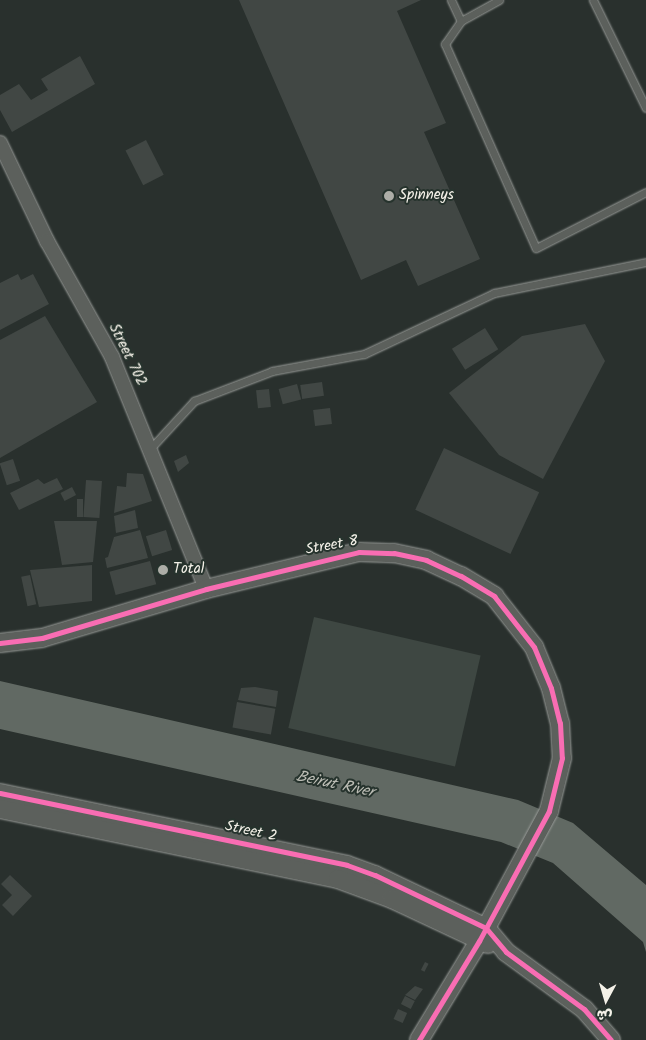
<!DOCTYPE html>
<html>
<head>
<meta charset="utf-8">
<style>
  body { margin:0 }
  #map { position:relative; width:646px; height:1040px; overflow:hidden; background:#29302d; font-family:Kalam,"Playpen Sans Arabic",sans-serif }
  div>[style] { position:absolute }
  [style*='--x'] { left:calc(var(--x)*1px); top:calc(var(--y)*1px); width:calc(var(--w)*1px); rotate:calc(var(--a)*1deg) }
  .green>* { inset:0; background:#3e4742; transform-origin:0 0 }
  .water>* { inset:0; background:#616963 }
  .building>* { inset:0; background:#414744; transform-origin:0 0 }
  .roads { filter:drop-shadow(0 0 1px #969996) drop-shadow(0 0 1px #969996) }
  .service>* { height:7px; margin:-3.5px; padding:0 3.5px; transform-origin:3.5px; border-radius:3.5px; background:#5c605c }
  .minor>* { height:14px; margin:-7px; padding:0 7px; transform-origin:7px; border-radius:7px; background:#5c605c }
  .tertiary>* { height:18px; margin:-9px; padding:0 9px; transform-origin:9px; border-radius:9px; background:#5c605c }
  .cycleway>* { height:5px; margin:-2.5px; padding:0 2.5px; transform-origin:2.5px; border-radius:2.5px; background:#f96db3 }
  .dots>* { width:14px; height:14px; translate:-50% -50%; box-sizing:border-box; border:2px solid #26332d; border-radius:50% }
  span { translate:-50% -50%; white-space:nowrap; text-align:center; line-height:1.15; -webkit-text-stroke:4px #26332d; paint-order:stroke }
  .poi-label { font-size:15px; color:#f4f1e8 }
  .left { translate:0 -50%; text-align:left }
  .street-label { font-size:15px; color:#f4f1e8 }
  .water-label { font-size:16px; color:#bcbdb5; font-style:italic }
  .north { position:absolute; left:581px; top:975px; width:50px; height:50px; -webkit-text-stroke:4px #26332d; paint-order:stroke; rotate:186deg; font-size:14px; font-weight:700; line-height:20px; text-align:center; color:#f4f1e8 }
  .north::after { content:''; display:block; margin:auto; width:18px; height:22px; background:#f4f1e8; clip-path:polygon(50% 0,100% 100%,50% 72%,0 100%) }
</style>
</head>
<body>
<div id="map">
  <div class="green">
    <div style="left:314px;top:617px;width:171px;height:114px;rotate:13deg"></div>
  </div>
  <div class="water">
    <div style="clip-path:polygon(0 681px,518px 800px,573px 823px,646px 885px,646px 952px,643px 942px,553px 863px,501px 842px,0 729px)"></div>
  </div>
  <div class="building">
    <div style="clip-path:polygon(239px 0,421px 0,397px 11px,446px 123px,424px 132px,480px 259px,418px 286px,406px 260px,361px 280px)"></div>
    <div style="clip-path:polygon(80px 56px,95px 84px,12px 132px,0 110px,0 95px,19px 84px,31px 100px,48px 90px,41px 79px)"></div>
    <div style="left:146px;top:140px;width:39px;height:23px;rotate:63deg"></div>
    <div style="clip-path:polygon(18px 274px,21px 280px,33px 274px,49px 304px,0 330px,0 283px)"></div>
    <div style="clip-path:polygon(45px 316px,97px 402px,0 458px,0 340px)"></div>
    <div style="clip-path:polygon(585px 324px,605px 361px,543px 479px,499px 455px,449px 393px,522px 336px)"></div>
    <div style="left:485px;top:328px;width:25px;height:39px;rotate:58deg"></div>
    <div style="left:322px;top:382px;width:14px;height:22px;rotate:82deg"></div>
    <div style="left:297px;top:384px;width:16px;height:19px;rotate:75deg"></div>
    <div style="left:269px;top:389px;width:18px;height:13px;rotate:84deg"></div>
    <div style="left:330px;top:408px;width:16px;height:17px;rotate:83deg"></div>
    <div style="left:444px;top:448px;width:105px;height:68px;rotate:25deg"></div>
    <div style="clip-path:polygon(186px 455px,189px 463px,178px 472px,174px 461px)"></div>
    <div style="left:13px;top:459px;width:23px;height:14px;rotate:72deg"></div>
    <div style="clip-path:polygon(127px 473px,143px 474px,152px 501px,114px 513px,117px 486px,126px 487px)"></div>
    <div style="clip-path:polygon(57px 478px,63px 489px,19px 510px,10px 493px,38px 479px,44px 484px)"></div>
    <div style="left:86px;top:480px;width:16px;height:37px;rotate:4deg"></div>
    <div style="left:72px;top:487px;width:9px;height:13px;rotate:63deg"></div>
    <div style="left:77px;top:499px;width:6px;height:18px"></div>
    <div style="clip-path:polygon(135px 510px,138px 528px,116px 533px,114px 516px)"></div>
    <div style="clip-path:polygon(54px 521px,97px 521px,93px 562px,62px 565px)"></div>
    <div style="clip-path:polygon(140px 530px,148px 558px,107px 568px,105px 558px,108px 557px,114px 537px)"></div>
    <div style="left:166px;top:530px;width:21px;height:21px;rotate:73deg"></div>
    <div style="left:150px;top:561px;width:24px;height:42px;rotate:75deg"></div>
    <div style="clip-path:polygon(92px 565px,92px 601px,39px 607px,30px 570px)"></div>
    <div style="left:30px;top:575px;width:30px;height:9px;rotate:78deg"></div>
    <div style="clip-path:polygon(255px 687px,278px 691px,276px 707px,238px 700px,241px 688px)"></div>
    <div style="left:237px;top:702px;width:39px;height:26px;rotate:10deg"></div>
    <div style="clip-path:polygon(10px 875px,32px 896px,13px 916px,2px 905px,12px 895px,1px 884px)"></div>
    <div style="left:425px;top:962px;width:4px;height:9px;rotate:27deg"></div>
    <div style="clip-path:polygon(415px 986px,423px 989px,415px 1000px,405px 995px)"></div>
    <div style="left:405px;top:996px;width:11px;height:9px;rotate:27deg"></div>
    <div style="left:398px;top:1009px;width:10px;height:11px;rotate:24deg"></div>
  </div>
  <div class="roads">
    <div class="service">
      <div style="--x:451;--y:0;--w:23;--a:65"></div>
      <div style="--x:499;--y:0;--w:43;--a:151.1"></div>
      <div style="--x:461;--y:21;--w:28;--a:125"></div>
      <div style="--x:445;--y:44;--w:223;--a:66"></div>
      <div style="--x:536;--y:248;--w:123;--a:-27"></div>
      <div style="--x:593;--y:0;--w:120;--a:63.9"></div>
      <div style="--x:149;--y:450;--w:67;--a:-47.4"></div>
      <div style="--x:194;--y:401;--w:84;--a:-21"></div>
      <div style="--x:272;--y:371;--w:94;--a:-10.5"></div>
      <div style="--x:364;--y:354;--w:144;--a:-25.1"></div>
      <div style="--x:494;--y:293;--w:155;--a:-11.5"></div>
    </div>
    <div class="minor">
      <div style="--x:0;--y:143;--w:109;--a:64.4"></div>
      <div style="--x:47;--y:241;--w:133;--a:60.7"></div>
      <div style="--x:112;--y:357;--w:250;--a:67.9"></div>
    </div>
    <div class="tertiary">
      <div style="--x:0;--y:643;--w:42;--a:-6.8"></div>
      <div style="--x:42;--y:638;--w:171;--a:-16.6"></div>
      <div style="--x:206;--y:589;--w:157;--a:-13.6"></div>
      <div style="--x:359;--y:552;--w:35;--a:2"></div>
      <div style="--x:394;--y:553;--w:33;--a:12"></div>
      <div style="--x:426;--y:560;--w:38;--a:25"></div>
      <div style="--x:461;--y:576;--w:39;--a:31"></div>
      <div style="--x:494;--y:596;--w:65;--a:51.9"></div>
      <div style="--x:534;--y:647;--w:44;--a:67.5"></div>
      <div style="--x:551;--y:688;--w:36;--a:76"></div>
      <div style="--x:560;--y:723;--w:35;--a:87"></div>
      <div style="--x:562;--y:758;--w:55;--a:103.8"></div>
      <div style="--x:549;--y:811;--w:148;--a:118.3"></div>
      <div style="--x:479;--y:941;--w:116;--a:121.2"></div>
      <div style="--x:0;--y:793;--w:354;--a:11.7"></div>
      <div style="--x:347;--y:865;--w:30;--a:20"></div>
      <div style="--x:375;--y:875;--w:123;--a:25.5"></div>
      <div style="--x:486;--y:928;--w:31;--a:50"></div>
      <div style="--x:506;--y:952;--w:97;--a:36.2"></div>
      <div style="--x:584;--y:1009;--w:41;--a:48.9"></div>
      <div style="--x:0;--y:809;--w:345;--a:11.7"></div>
      <div style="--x:338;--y:879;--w:58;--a:20.3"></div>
      <div style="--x:392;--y:899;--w:106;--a:25.1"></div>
    </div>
  </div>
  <div class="cycleway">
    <div style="--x:0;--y:643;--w:42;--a:-6.8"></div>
    <div style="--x:42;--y:638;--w:171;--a:-16.6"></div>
    <div style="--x:206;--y:589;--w:157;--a:-13.6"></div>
    <div style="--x:359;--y:552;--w:35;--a:2"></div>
    <div style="--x:394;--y:553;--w:33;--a:12"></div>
    <div style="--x:426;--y:560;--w:38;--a:25"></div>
    <div style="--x:461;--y:576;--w:39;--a:31"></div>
    <div style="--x:494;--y:596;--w:65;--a:51.9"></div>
    <div style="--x:534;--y:647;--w:44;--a:67.5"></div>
    <div style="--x:551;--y:688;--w:36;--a:76"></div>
    <div style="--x:560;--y:723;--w:35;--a:87"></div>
    <div style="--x:562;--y:758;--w:55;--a:103.8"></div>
    <div style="--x:549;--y:811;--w:148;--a:118.3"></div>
    <div style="--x:479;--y:941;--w:116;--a:121.2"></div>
    <div style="--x:0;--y:793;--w:354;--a:11.7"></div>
    <div style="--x:347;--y:865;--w:30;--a:20"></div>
    <div style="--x:375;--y:875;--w:123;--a:25.5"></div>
    <div style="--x:486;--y:928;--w:31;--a:50"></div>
    <div style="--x:506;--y:952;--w:97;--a:36.2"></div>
    <div style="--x:584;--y:1009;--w:41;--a:48.9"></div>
  </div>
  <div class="dots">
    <div style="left:389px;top:196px;background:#adada7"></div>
    <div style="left:163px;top:570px;background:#adada7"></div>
  </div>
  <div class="poi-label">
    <span class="left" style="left:399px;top:196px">Spinneys</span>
    <span class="left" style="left:173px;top:570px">Total</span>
  </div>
  <div class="street-label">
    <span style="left:127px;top:355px;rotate:64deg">Street 702</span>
    <span style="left:332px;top:546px;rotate:-10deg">Street 8</span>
    <span style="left:251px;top:832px;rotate:12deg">Street 2</span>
  </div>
  <div class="water-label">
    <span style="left:335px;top:785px;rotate:12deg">Beirut River</span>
  </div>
  <div class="north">ش</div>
</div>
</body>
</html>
